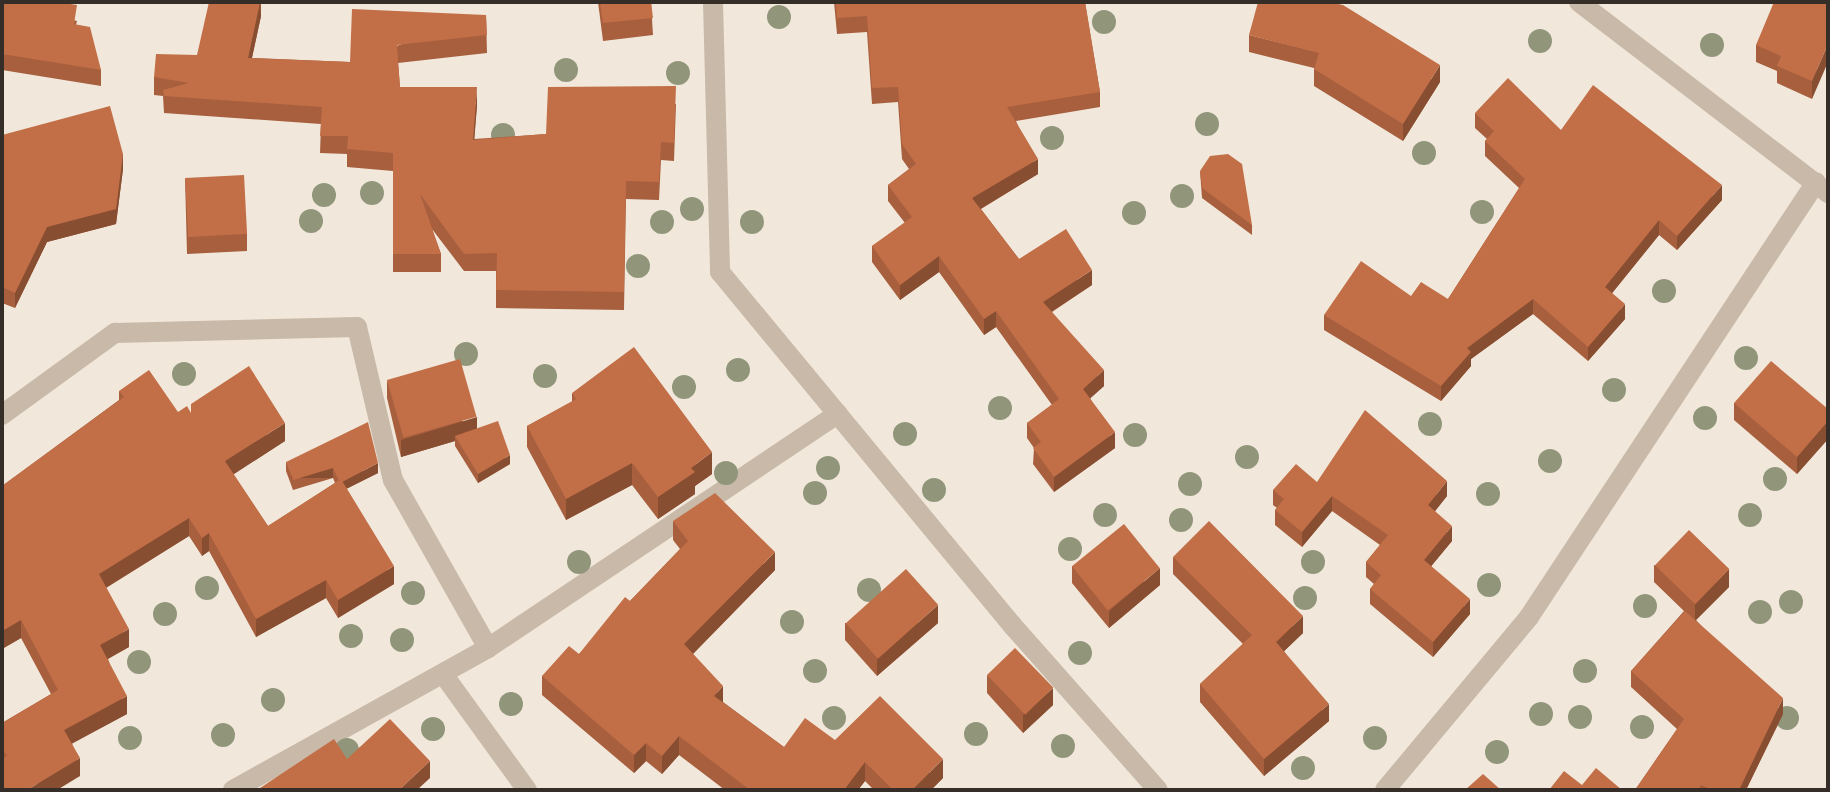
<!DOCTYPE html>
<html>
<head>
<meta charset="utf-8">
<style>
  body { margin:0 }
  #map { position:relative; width:1830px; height:792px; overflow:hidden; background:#f1e8db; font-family:"Alegreya Sans",sans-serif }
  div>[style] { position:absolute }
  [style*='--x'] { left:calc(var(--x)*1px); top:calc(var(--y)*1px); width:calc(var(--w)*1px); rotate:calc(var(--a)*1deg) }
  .street>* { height:20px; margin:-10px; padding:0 10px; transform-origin:10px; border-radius:10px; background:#c9b9a8 }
  .trees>* { width:24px; height:24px; margin:-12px; border-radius:50%; background:#91967b }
  .wall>* { inset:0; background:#a75f3e }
  .shaded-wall>* { inset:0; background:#884e32; transform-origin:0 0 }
  .building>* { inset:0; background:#c26f48; transform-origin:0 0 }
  span { translate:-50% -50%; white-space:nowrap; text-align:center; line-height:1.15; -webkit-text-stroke:6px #f9f2e7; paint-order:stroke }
  .frame { position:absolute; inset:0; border:4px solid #352d28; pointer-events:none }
</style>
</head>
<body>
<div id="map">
  <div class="street">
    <div style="--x:713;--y:2;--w:270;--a:88.5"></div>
    <div style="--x:720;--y:272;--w:458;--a:50.4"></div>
    <div style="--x:1012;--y:625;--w:220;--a:48.5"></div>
    <div style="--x:1579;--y:2;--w:314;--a:37.5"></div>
    <div style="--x:2;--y:415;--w:140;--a:-36"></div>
    <div style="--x:115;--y:333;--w:242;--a:-1.4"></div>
    <div style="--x:357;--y:327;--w:157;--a:76.8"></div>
    <div style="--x:393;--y:480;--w:193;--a:60.5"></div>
    <div style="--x:443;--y:674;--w:143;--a:54.1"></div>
    <div style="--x:233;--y:790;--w:292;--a:-29.1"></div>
    <div style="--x:488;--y:648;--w:421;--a:-33.8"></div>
    <div style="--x:1385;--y:790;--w:225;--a:-50.2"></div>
    <div style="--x:1529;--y:617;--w:521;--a:-56.58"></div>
  </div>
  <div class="trees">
    <div style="left:779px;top:17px"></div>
    <div style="left:1104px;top:22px"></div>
    <div style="left:1540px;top:41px"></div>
    <div style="left:1712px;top:45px"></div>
    <div style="left:566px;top:70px"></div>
    <div style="left:678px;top:73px"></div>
    <div style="left:1207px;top:124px"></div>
    <div style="left:503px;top:135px"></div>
    <div style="left:1052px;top:138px"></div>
    <div style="left:1424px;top:153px"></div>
    <div style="left:372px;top:193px"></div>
    <div style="left:324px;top:195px"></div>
    <div style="left:1182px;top:196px"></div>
    <div style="left:692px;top:209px"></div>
    <div style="left:1482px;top:212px"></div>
    <div style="left:1134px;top:213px"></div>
    <div style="left:311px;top:221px"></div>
    <div style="left:662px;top:222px"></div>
    <div style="left:752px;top:222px"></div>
    <div style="left:638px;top:266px"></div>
    <div style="left:1664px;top:291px"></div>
    <div style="left:466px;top:354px"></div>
    <div style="left:1746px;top:358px"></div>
    <div style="left:738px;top:370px"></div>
    <div style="left:184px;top:374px"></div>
    <div style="left:545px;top:376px"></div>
    <div style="left:684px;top:387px"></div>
    <div style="left:1614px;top:390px"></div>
    <div style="left:1000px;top:408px"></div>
    <div style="left:1705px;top:418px"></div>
    <div style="left:1430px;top:424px"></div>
    <div style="left:905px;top:434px"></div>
    <div style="left:1135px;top:435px"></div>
    <div style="left:1247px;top:457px"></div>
    <div style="left:1550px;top:461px"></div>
    <div style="left:828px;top:468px"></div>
    <div style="left:726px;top:473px"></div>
    <div style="left:1775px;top:479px"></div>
    <div style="left:1190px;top:484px"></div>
    <div style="left:934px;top:490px"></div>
    <div style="left:815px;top:493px"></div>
    <div style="left:1488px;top:494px"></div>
    <div style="left:1105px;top:515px"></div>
    <div style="left:1750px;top:515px"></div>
    <div style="left:1181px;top:520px"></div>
    <div style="left:1070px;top:549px"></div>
    <div style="left:579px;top:562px"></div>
    <div style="left:1313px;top:562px"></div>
    <div style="left:1489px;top:585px"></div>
    <div style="left:207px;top:588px"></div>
    <div style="left:869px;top:590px"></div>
    <div style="left:413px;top:593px"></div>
    <div style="left:1305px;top:598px"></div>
    <div style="left:1791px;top:602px"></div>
    <div style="left:1645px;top:606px"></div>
    <div style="left:1760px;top:612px"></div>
    <div style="left:165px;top:614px"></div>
    <div style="left:792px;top:622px"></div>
    <div style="left:351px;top:636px"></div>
    <div style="left:402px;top:640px"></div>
    <div style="left:1080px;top:653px"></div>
    <div style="left:139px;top:662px"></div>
    <div style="left:815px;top:671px"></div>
    <div style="left:1585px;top:671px"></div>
    <div style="left:273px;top:700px"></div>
    <div style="left:511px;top:704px"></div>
    <div style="left:1541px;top:714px"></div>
    <div style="left:1580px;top:717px"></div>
    <div style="left:834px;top:718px"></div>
    <div style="left:1787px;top:718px"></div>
    <div style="left:1642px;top:727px"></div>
    <div style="left:433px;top:729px"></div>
    <div style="left:976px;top:734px"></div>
    <div style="left:223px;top:735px"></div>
    <div style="left:130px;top:738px"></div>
    <div style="left:1375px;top:738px"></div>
    <div style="left:1063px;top:746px"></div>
    <div style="left:347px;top:750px"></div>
    <div style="left:1497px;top:752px"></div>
    <div style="left:1303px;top:768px"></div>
  </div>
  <div class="wall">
    <div style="clip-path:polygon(2px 2px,77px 21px,76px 25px,101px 70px,101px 86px,2px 70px)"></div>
    <div style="clip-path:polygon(261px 2px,261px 16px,252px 58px,350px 62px,486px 15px,487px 53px,398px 63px,400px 87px,477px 105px,474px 139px,546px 134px,676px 104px,674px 161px,661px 160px,659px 200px,626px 199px,624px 310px,496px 308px,496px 271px,464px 271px,432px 229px,441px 254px,441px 272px,393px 272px,393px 171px,347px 167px,347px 154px,320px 153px,321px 124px,164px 113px,163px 96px,154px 95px,154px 77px,197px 55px)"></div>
    <div style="clip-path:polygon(598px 2px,651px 2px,653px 35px,603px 41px)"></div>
    <div style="clip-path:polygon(834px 2px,1085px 2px,1100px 92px,1100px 107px,1016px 121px,1038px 174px,981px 209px,1019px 259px,1092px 285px,1052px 312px,1104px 386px,1090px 398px,1115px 448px,1054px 492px,1033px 464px,1034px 448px,1027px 438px,1027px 423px,1052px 405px,996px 327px,984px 335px,939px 272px,900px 300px,872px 262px,872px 246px,905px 223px,888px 201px,888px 185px,909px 169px,902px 159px,898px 102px,872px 104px,867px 32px,837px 34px)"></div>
    <div style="clip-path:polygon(1828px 2px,1812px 99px,1777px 83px,1777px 71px,1756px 62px,1756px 45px)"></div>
    <div style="clip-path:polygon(1249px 35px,1440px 82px,1403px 141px,1314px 86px,1314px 68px,1249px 52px)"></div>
    <div style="clip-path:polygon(1475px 113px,1561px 130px,1722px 200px,1677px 250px,1659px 235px,1612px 293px,1625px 319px,1588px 361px,1533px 314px,1471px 359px,1471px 366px,1441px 401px,1324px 330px,1324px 315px,1411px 296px,1448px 299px,1519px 188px,1485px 156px,1485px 141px,1487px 139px,1475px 128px)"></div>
    <div style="clip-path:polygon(2px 135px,123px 169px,116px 224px,47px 242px,15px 308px,2px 303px)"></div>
    <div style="clip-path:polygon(1200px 171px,1252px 225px,1252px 235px,1202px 198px)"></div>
    <div style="clip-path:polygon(185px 178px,247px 234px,247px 251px,187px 254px)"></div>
    <div style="clip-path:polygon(387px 381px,477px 429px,510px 464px,478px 483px,455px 446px,455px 441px,401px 457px,387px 398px)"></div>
    <div style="clip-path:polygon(119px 391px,178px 412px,191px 413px,285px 441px,233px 474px,268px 526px,335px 483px,333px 478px,293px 490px,286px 471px,286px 462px,378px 473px,346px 489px,394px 584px,338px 618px,326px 598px,256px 637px,209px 551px,202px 556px,189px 536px,106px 588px,129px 647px,108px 659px,127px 714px,72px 743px,80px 776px,2px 790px,2px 723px,51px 694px,21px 638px,2px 649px,2px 486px,119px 400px)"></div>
    <div style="clip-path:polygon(572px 393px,712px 474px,695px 486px,695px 494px,658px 519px,632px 485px,566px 520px,527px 447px,527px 426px,572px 402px)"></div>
    <div style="clip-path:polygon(1734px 403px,1828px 409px,1828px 439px,1797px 474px,1734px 420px)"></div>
    <div style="clip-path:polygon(1317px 482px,1447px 496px,1435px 511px,1452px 541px,1431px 566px,1470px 614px,1433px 657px,1370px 604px,1370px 589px,1374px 584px,1366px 577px,1366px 562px,1380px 545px,1332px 511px,1302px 547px,1275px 525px,1275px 510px,1277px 508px,1273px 505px,1273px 490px)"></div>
    <div style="clip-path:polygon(673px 521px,775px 570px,693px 654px,723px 702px,784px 747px,835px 740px,943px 778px,931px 790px,874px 790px,865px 781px,858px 790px,725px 790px,679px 755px,662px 774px,646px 761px,634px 773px,542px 695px,542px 676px,579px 654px,680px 549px,673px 540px)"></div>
    <div style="clip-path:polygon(1173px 557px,1303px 633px,1284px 651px,1329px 721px,1264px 776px,1200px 702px,1200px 684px,1243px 644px,1173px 574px)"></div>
    <div style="clip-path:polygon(1654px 565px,1729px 587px,1696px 620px,1783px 714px,1746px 790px,1635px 790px,1677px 729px,1631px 687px,1631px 671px,1684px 611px,1654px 582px)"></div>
    <div style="clip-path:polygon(1072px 566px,1160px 585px,1109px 628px,1072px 583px)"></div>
    <div style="clip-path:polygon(845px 623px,938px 623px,877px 676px,845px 640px)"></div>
    <div style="clip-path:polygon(987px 675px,1053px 705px,1023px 733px,987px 693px)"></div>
  </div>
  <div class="shaded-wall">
    <div style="clip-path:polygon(260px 2px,261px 16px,248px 76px,248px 58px)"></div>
    <div style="clip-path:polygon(1828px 44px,1828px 62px,1812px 99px,1812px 81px)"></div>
    <div style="clip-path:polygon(1440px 65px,1440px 82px,1403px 141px,1403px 124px)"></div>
    <div style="clip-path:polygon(477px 87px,477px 105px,473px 157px,473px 140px)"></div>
    <div style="clip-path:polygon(123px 154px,123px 169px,116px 224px,47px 242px,15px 308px,15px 293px,47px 227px)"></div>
    <div style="clip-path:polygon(1038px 159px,1038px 174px,972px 214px,972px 198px)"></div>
    <div style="clip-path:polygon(1722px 185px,1722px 200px,1677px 250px,1677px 236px)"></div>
    <div style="clip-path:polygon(1659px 220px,1659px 235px,1605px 302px,1605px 287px)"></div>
    <div style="clip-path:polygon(939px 256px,939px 272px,900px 300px,900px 285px)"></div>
    <div style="clip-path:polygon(1092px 270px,1092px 285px,1043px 317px,1043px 302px)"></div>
    <div style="clip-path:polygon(1533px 299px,1533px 314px,1471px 359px,1471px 366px,1441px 401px,1441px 386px,1467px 348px)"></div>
    <div style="clip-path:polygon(1625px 304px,1625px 319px,1588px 361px,1588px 347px)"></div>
    <div style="clip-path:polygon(996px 311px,996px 327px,984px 335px,984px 319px)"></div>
    <div style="clip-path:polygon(1104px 370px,1104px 386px,1083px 405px,1083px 389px)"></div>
    <div style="clip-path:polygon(477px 417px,477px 434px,455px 436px,455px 441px,401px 457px,401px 440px)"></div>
    <div style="clip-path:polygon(1828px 421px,1828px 439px,1797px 474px,1797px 457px)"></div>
    <div style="clip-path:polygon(285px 423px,285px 441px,225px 480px,225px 461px)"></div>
    <div style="clip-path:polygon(1115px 432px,1115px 448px,1054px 492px,1054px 477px)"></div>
    <div style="clip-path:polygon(712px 452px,712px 474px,695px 486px,695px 494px,658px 519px,658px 497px,691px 468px)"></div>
    <div style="clip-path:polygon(510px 455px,510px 464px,478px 483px,478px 474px)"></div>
    <div style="clip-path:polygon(378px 463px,378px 473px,340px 492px,340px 483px)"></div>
    <div style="clip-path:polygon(632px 463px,632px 485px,566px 520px,566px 499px)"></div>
    <div style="left:333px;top:468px;width:10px;height:42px;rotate:90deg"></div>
    <div style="clip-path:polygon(1447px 481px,1447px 496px,1428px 520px,1428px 505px)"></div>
    <div style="clip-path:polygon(1332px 496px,1332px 511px,1302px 547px,1302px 532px)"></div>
    <div style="clip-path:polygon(189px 518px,189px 536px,99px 592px,99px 574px)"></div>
    <div style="clip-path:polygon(1452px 526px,1452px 541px,1424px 575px,1424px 560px)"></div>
    <div style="clip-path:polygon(209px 533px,209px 551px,202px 556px,202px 538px)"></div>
    <div style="clip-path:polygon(775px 552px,775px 570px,684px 663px,684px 644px)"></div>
    <div style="clip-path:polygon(394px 566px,394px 584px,338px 618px,338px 600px)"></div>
    <div style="clip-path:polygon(1160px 568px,1160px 585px,1109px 628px,1109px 611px)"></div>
    <div style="clip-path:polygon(1729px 569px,1729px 587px,1695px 621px,1695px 604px)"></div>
    <div style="clip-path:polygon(326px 580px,326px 598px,256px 637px,256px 619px)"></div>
    <div style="clip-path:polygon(1470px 599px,1470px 614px,1433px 657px,1433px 642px)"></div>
    <div style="clip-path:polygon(938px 605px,938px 623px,877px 676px,877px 659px)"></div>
    <div style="clip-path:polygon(1303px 616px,1303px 633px,1276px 659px,1276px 642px)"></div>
    <div style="clip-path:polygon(21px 620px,21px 638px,2px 649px,2px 631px)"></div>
    <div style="clip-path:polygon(129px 629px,129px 647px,100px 663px,100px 645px)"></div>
    <div style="clip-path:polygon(723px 686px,723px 705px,714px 696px)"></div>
    <div style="clip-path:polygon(1053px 688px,1053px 705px,1023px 733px,1023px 715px)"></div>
    <div style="clip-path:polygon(127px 696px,127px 714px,64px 748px,64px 730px)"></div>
    <div style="clip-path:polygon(1783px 698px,1783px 714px,1746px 790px,1739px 790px)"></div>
    <div style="clip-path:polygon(1329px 704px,1329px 721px,1264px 776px,1264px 759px)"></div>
    <div style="clip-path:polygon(679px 736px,679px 755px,662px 774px,662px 756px)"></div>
    <div style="clip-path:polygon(646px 743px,646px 761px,634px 773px,634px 755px)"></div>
    <div style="clip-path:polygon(80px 758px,80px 776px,57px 790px,27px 790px)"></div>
    <div style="clip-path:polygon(943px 759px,943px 778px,931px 790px,912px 790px)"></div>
    <div style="clip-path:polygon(430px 761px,430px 778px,417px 790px,399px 790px)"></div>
    <div style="clip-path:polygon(865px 762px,865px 781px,858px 790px,844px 790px)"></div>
  </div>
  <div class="building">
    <div style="clip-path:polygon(2px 2px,58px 2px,77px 5px,74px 24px,90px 27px,101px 70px,2px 54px)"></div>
    <div style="clip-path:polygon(209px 2px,260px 2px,248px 58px,350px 62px,352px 9px,486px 15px,487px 35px,397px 45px,400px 87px,477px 87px,473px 140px,546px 134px,548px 87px,676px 86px,674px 143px,661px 142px,659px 182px,626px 181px,624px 292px,496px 290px,497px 253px,464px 254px,420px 194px,441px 254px,393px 254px,393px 153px,347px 149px,348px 136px,320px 136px,322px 107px,164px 96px,163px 90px,189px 83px,154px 77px,156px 54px,197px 55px)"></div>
    <div style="clip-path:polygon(600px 2px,651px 2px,653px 18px,603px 23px)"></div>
    <div style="clip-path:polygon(836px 2px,1085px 2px,1100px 92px,1007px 107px,1038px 159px,972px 198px,1019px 259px,1066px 229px,1092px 270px,1043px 302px,1104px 370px,1083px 389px,1115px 432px,1054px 477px,1033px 448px,1041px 442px,1027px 423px,1059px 399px,996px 311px,984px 319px,939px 256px,900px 285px,872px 246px,912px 217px,888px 185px,916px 164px,902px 144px,898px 87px,872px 88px,867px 16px,837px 18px)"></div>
    <div style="clip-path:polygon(1258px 2px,1329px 2px,1343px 5px,1440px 65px,1403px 124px,1314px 69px,1319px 53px,1249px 35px)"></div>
    <div style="clip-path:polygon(1774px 2px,1828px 2px,1828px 44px,1812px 81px,1777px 66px,1781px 56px,1756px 45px)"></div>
    <div style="clip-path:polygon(1508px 78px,1561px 130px,1593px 85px,1722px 185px,1677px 236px,1659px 220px,1605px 287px,1625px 304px,1588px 347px,1533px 299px,1467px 348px,1471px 352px,1441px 386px,1324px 315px,1361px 261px,1411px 296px,1421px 282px,1448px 299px,1525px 179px,1485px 141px,1494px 131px,1475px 113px)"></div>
    <div style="clip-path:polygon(110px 106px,123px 154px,116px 209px,47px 227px,15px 293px,2px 287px,2px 135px)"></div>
    <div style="clip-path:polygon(1228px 154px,1242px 164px,1252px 225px,1202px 188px,1200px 171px,1210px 156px)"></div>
    <div style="left:244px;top:175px;width:59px;height:59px;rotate:87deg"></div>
    <div style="clip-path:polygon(634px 347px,712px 452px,691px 468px,695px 472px,658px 497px,632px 463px,566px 499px,527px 426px,576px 399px,572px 393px)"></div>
    <div style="left:460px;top:359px;width:60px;height:76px;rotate:74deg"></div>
    <div style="clip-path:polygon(1771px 361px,1828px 409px,1828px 421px,1797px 457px,1734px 403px)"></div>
    <div style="clip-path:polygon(249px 366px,285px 423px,225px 461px,268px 526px,341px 479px,394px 566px,338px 600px,326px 580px,256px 619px,209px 533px,202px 538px,189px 518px,99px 574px,129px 629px,100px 645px,127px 696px,64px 730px,80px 758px,27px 790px,2px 790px,2px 759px,7px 756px,2px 749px,2px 723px,58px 690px,21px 620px,2px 631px,2px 486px,124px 397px,119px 391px,149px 370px,178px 412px,187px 406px,191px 413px,191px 404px)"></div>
    <div style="clip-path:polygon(1365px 410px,1447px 481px,1428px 505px,1452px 526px,1424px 560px,1470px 599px,1433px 642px,1370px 589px,1381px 575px,1366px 562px,1388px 535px,1332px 496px,1302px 532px,1275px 510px,1284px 499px,1273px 490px,1296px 464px,1317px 482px)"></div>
    <div style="clip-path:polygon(498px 421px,510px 455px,478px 474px,455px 436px)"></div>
    <div style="clip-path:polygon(368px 422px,378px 463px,342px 482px,341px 479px,339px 481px,333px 468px,293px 480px,286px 462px)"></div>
    <div style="clip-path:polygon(715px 493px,775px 552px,684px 644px,723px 686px,714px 696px,784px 747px,805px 718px,835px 740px,880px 696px,943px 759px,912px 790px,893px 790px,865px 762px,844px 790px,750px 790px,679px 736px,662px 756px,646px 743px,634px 755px,542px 676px,569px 646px,579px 654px,625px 597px,630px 601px,688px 541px,673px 521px)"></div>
    <div style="clip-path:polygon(1209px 521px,1303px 616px,1276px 642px,1329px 704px,1264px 759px,1200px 684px,1252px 635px,1173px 557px)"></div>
    <div style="left:1124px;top:524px;width:57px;height:67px;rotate:51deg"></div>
    <div style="left:1689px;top:530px;width:56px;height:49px;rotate:44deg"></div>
    <div style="left:906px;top:569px;width:48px;height:81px;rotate:48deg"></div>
    <div style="clip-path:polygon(1685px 611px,1783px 698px,1739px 790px,1712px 790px,1701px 785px,1698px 790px,1635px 790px,1684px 719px,1631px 671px)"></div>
    <div style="left:1015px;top:648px;width:55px;height:39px;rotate:46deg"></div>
    <div style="clip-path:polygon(390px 719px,430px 761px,399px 790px,257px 790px,334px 739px,347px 759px)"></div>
    <div style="clip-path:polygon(1596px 768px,1622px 790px,1549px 790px,1564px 771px,1582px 785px)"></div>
    <div style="clip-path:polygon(1483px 774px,1501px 790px,1465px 790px)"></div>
  </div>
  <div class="frame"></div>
</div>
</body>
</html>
